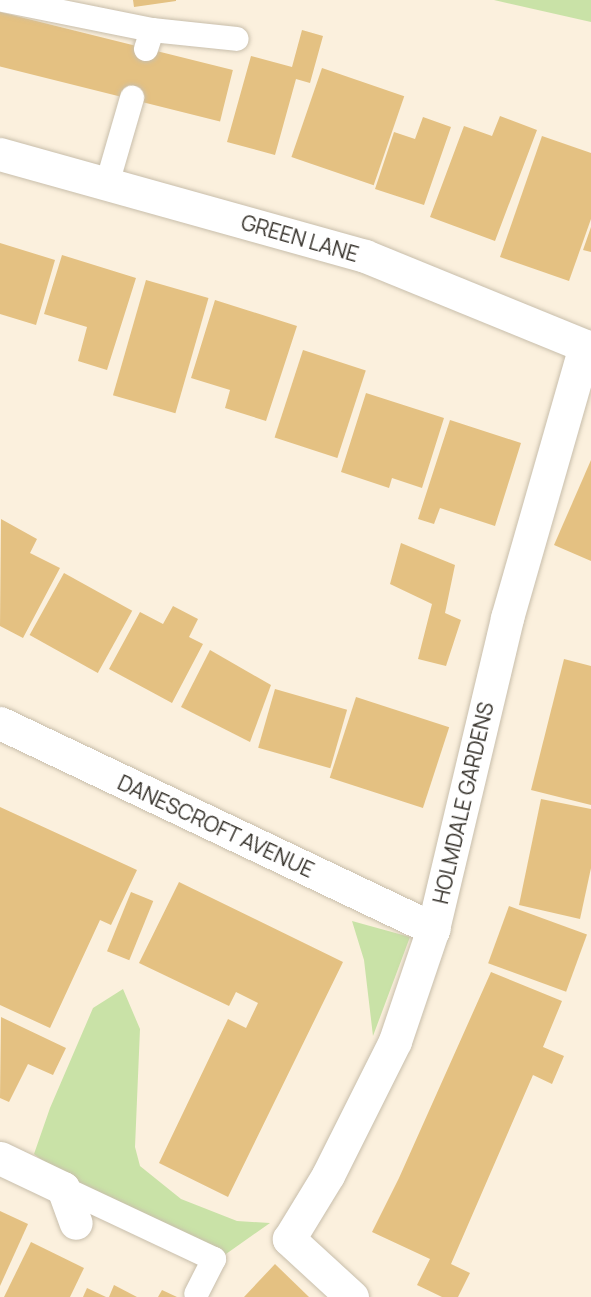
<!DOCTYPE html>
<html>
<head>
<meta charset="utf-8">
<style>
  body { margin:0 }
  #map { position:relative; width:591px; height:1297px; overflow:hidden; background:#fbf0dd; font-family:Manrope,sans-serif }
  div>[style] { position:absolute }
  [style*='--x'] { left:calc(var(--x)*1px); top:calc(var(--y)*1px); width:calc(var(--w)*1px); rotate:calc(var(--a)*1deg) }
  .green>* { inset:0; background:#c9e2a7 }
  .building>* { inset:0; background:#e4c182; transform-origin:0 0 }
  .roads { filter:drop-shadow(0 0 2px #c8beab) drop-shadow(0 0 2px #c8beab) }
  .lane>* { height:24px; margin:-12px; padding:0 12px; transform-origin:12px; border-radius:12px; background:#fff }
  .street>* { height:33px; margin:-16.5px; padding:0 16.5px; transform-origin:16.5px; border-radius:16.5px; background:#fff }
  .secondary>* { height:33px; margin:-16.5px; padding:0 16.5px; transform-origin:16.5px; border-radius:16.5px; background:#fff }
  span { translate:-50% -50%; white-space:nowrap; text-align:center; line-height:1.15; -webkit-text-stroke:4.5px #fff; paint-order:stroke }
  .street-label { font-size:21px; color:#36322b }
</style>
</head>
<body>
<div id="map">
  <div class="green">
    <div style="clip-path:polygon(494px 0,591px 0,591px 22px)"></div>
    <div style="clip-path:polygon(352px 921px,410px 937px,373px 1036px,364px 960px)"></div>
    <div style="clip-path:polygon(123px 989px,140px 1029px,135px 1147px,140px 1166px,181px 1199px,237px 1221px,270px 1223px,226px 1254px,66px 1179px,34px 1154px,50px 1108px,93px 1008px)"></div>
  </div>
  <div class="building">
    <div style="clip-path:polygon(133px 0,176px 0,176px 1px,134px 7px)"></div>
    <div style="left:0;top:12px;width:240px;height:53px;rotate:14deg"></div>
    <div style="clip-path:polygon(302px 30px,323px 36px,310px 83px,296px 79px,275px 155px,227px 142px,251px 56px,292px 67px)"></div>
    <div style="left:322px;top:68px;width:87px;height:94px;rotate:19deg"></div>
    <div style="clip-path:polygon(500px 116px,537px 130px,495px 241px,430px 217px,464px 126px,492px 136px)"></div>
    <div style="clip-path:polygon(423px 117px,451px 127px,424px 205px,375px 189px,394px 132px,415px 139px)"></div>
    <div style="clip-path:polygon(542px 136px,591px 153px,591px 219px,569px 281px,500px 257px)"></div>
    <div style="clip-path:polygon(591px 227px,591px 252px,583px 250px)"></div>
    <div style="clip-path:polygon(0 243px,55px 260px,36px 325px,0 314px)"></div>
    <div style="clip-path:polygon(62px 255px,136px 278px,107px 370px,78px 361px,87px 327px,44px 314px)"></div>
    <div style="left:146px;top:280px;width:65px;height:120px;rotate:16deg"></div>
    <div style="clip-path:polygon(215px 300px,297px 326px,266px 421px,225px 408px,230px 390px,191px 378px)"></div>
    <div style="left:303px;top:350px;width:66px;height:92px;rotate:18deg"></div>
    <div style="clip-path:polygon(366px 393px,444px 418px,422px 488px,392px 478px,389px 488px,341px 472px)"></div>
    <div style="clip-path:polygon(450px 420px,521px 443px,495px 526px,440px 508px,434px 524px,418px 519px)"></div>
    <div style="clip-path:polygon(591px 460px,591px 561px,554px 545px)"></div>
    <div style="clip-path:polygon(1px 519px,37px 539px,30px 553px,60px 568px,23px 638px,0 626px)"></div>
    <div style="clip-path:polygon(401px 543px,455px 565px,445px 613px,461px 620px,446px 666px,418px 659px,432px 604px,390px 584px)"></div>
    <div style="left:64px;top:573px;width:78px;height:71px;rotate:29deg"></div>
    <div style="clip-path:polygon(173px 606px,198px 619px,189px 637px,203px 644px,172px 703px,109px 669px,140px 612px,163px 624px)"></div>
    <div style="clip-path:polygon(210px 650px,271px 685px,250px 742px,181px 707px)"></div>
    <div style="clip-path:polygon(564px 659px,591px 666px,591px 805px,531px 790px)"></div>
    <div style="left:275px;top:689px;width:75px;height:61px;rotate:16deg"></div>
    <div style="left:356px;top:697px;width:98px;height:85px;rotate:18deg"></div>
    <div style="clip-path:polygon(541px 799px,591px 809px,591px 868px,580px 919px,519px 905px)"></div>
    <div style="clip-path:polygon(0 807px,137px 870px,111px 925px,100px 920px,50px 1028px,0 1005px)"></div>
    <div style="clip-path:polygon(179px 882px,343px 962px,228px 1197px,159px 1163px,228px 1019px,246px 1028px,258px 1003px,236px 992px,229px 1006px,139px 963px)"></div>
    <div style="left:131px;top:892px;width:24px;height:64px;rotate:22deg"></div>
    <div style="left:509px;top:906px;width:83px;height:61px;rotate:20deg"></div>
    <div style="clip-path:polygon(491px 972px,562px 1001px,543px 1047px,564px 1056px,552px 1084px,533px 1075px,451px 1264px,470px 1273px,458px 1297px,442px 1297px,417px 1285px,430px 1259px,372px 1232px,399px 1178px)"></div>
    <div style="clip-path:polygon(1px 1017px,66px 1048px,53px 1075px,28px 1064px,9px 1102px,0 1098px)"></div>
    <div style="clip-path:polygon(0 1211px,28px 1224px,0 1286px)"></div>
    <div style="clip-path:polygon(31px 1242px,84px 1268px,70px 1297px,4px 1297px)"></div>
    <div style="clip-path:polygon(275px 1264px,309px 1297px,244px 1297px)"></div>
    <div style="clip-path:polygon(114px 1285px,137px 1297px,109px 1297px)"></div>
    <div style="clip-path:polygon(87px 1288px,106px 1297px,83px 1297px)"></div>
    <div style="clip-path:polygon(162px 1290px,177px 1297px,158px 1297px)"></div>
  </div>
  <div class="roads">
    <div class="lane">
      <div style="--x:3;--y:0;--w:152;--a:11.4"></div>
      <div style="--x:146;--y:49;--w:20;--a:-72"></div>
      <div style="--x:152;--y:30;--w:85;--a:6"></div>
      <div style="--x:107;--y:184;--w:90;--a:-73.8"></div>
      <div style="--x:63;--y:1188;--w:167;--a:25.2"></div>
      <div style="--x:214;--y:1259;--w:39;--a:117"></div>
    </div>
    <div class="street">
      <div style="--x:0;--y:723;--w:480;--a:25.4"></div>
      <div style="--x:0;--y:1158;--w:70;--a:25.5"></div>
      <div style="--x:63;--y:1188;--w:37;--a:70"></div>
      <div style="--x:352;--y:1297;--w:86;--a:-137.4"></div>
      <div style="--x:289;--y:1239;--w:75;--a:-58.6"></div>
      <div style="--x:328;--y:1175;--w:150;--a:-63.4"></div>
      <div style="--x:395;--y:1041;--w:118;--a:-71.3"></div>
      <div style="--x:433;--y:929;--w:320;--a:-76.6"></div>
      <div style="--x:507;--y:618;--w:283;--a:-74"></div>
    </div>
    <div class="secondary">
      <div style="--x:0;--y:154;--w:379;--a:15.6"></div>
      <div style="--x:365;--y:256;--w:244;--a:22.2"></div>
    </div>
  </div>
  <div class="street-label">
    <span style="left:300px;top:238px;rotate:16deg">GREEN LANE</span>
    <span style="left:463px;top:803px;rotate:-77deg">HOLMDALE GARDENS</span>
    <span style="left:216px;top:826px;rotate:25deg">DANESCROFT AVENUE</span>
  </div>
</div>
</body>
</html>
